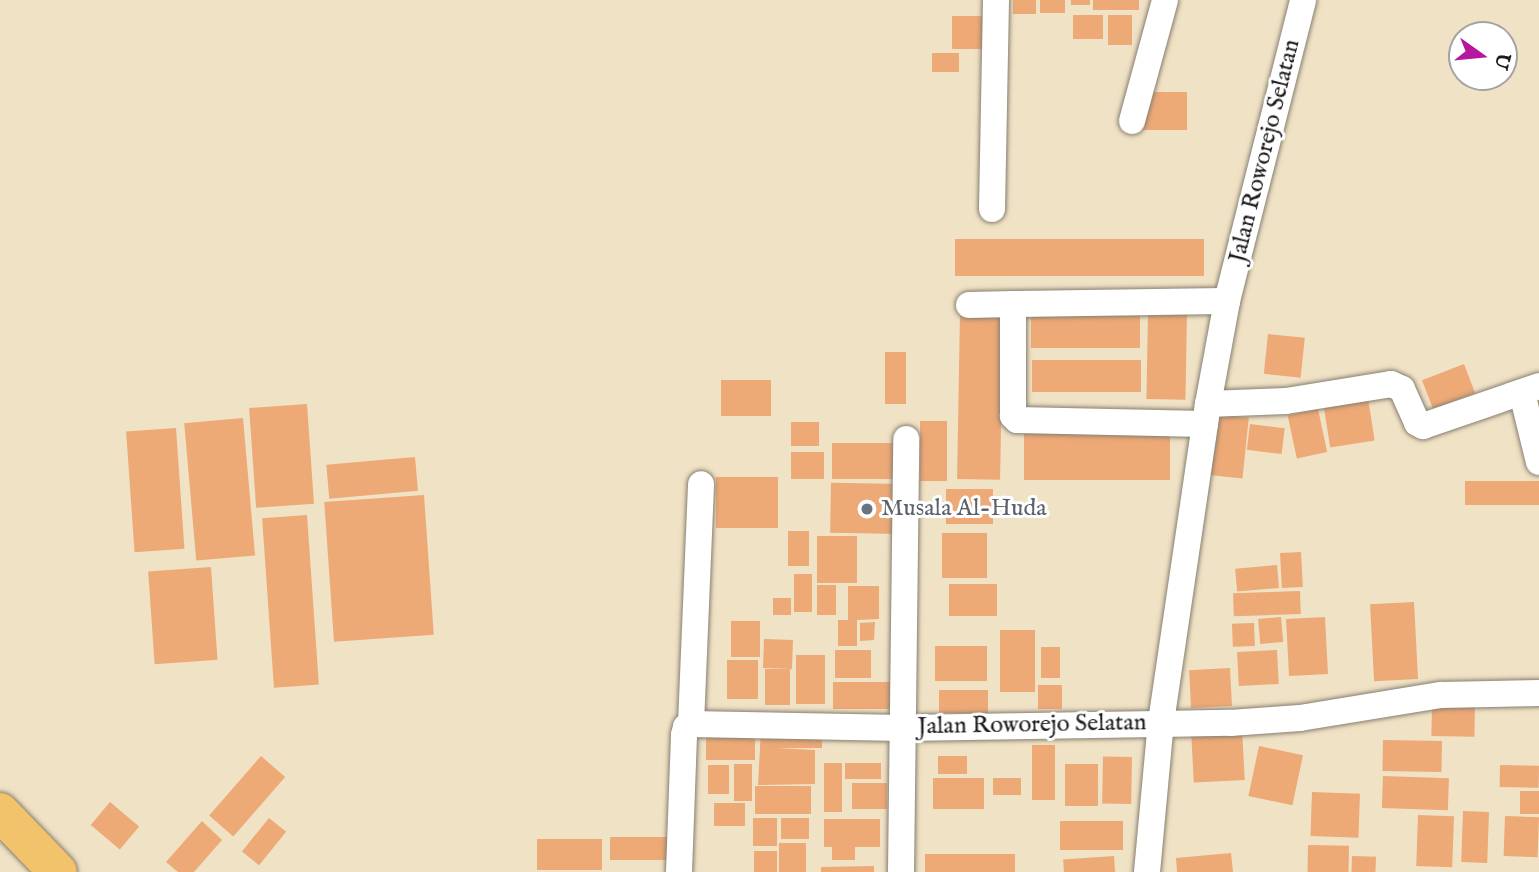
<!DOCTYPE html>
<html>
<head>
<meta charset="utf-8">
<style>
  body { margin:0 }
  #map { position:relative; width:1539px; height:872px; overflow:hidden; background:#f0e2c5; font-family:"IM FELL English",serif }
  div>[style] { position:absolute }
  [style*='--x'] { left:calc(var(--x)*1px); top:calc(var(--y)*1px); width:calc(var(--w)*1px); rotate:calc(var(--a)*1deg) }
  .building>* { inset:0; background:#eda976; transform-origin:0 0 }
  .roads { filter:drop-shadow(0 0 2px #867f70) drop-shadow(0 0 2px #867f70) }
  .street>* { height:26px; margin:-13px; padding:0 13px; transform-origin:13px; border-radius:13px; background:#fff }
  .primary>* { height:38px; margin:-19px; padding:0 19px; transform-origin:19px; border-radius:19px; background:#f2c36a }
  .dots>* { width:19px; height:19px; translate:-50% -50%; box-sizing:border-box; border:4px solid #fff; border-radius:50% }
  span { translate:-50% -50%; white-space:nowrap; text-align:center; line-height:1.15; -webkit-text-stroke:6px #fff; paint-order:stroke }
  .street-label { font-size:24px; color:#1c1c1c }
  .worship-label { font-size:24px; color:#5b616d }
  .left { translate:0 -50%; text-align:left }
  .north { position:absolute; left:1448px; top:21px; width:70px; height:70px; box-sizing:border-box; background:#fff; border:2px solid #a4a4a4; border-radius:50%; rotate:105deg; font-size:19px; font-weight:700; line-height:28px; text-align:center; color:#1c1c1c }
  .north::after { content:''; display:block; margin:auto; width:24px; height:32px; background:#b5179e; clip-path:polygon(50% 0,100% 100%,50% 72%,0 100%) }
</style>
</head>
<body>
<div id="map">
  <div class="building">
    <div style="left:1013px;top:0;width:23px;height:14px"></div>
    <div style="left:1040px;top:0;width:25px;height:13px"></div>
    <div style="left:1071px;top:0;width:19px;height:5px"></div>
    <div style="left:1093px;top:0;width:46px;height:10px"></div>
    <div style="left:1073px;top:15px;width:30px;height:24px"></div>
    <div style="left:1108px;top:15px;width:24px;height:30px"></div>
    <div style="left:952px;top:16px;width:34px;height:33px"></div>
    <div style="left:932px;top:53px;width:27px;height:19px"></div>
    <div style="left:1142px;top:92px;width:45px;height:38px"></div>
    <div style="left:955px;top:239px;width:249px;height:37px"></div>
    <div style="left:1148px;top:311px;width:39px;height:88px;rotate:1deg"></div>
    <div style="left:960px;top:312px;width:43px;height:167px;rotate:1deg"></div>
    <div style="left:1031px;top:316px;width:109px;height:32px"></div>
    <div style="left:1268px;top:334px;width:37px;height:40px;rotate:6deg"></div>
    <div style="left:885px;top:352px;width:21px;height:52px"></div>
    <div style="left:1032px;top:360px;width:109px;height:32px"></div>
    <div style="left:1464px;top:364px;width:31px;height:45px;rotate:69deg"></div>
    <div style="left:721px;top:380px;width:50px;height:36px"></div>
    <div style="left:1367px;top:392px;width:49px;height:45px;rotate:81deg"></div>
    <div style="left:307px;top:404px;width:100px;height:58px;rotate:86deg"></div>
    <div style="left:1318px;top:409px;width:44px;height:31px;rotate:78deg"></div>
    <div style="left:1213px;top:414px;width:36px;height:61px;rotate:6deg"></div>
    <div style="left:243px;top:418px;width:138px;height:59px;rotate:85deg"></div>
    <div style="left:920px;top:421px;width:27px;height:60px"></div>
    <div style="left:791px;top:422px;width:28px;height:24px"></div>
    <div style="left:1250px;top:424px;width:35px;height:26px;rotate:7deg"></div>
    <div style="left:176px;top:428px;width:121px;height:50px;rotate:86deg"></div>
    <div style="left:1024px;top:432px;width:146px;height:48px"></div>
    <div style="left:832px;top:443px;width:66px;height:36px"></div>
    <div style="left:791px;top:452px;width:33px;height:27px"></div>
    <div style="left:415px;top:457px;width:34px;height:89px;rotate:85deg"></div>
    <div style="left:778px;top:477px;width:51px;height:62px;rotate:90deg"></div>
    <div style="left:1539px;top:481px;width:24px;height:74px;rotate:90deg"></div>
    <div style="left:903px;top:484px;width:50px;height:72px;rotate:91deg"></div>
    <div style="left:946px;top:489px;width:47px;height:35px"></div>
    <div style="left:424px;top:495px;width:140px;height:100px;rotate:86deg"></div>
    <div style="left:307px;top:515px;width:170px;height:45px;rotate:86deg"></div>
    <div style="left:788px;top:531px;width:21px;height:35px"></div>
    <div style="left:987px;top:533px;width:45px;height:45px;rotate:90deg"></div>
    <div style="left:817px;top:536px;width:40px;height:47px"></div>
    <div style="left:1301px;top:552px;width:35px;height:21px;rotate:87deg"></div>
    <div style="left:1277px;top:565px;width:23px;height:42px;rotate:85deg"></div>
    <div style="left:211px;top:567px;width:93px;height:63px;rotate:86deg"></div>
    <div style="left:794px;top:574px;width:18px;height:38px"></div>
    <div style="left:997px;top:584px;width:32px;height:48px;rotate:90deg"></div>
    <div style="left:817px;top:585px;width:19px;height:30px"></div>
    <div style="clip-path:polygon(848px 586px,879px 586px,879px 619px,857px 620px,857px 646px,838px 646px,838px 620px,848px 620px)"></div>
    <div style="left:1300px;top:591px;width:23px;height:67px;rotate:88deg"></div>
    <div style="left:773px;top:598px;width:18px;height:17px"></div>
    <div style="left:1414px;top:602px;width:77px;height:44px;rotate:87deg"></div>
    <div style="left:1281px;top:617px;width:25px;height:23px;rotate:85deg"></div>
    <div style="left:1325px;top:617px;width:57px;height:39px;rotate:87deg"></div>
    <div style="left:731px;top:621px;width:29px;height:36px"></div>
    <div style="clip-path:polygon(875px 622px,874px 640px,860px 641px,860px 623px)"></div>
    <div style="left:1254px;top:623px;width:23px;height:22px;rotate:88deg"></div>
    <div style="left:1000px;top:630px;width:35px;height:62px"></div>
    <div style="left:764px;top:639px;width:29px;height:29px;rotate:2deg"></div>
    <div style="left:935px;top:646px;width:52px;height:35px"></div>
    <div style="left:1041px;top:647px;width:19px;height:31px"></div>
    <div style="left:835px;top:650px;width:36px;height:28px"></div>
    <div style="left:1277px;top:650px;width:34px;height:40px;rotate:87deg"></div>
    <div style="left:796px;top:655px;width:29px;height:49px"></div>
    <div style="left:727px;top:660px;width:31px;height:39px"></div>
    <div style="left:1230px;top:668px;width:38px;height:41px;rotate:87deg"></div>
    <div style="left:765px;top:669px;width:25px;height:36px"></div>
    <div style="left:833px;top:682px;width:59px;height:27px"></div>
    <div style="left:1038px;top:685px;width:24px;height:24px"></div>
    <div style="left:939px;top:690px;width:49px;height:23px"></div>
    <div style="left:1432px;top:702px;width:43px;height:34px;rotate:1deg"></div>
    <div style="left:1242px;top:728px;width:52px;height:51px;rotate:87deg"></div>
    <div style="clip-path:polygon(761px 729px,822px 729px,822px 748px,777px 748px,815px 750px,815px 784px,758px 785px)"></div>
    <div style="left:706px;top:731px;width:49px;height:29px"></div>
    <div style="left:1383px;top:740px;width:59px;height:31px;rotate:1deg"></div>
    <div style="left:1032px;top:745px;width:23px;height:55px"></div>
    <div style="left:1259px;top:746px;width:45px;height:51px;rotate:12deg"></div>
    <div style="left:261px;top:756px;width:32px;height:79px;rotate:41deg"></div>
    <div style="left:938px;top:756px;width:29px;height:18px"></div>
    <div style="left:1132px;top:757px;width:47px;height:29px;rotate:91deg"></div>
    <div style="left:824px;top:763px;width:18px;height:49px"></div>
    <div style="left:845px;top:763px;width:36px;height:16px"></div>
    <div style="left:734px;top:764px;width:18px;height:37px"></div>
    <div style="left:1065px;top:764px;width:33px;height:42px"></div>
    <div style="left:708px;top:765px;width:21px;height:29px"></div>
    <div style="left:1500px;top:765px;width:39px;height:22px;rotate:1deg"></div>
    <div style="left:1383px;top:776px;width:66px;height:32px;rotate:2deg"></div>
    <div style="left:933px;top:778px;width:51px;height:31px"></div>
    <div style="left:993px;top:778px;width:28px;height:17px"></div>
    <div style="left:852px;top:783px;width:35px;height:26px"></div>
    <div style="left:755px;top:786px;width:56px;height:28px"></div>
    <div style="left:1520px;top:791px;width:19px;height:23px"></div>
    <div style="left:1312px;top:792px;width:48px;height:44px;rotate:2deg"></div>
    <div style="left:110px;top:802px;width:38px;height:30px;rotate:40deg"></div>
    <div style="left:714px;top:803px;width:31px;height:23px"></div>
    <div style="left:1463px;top:811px;width:26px;height:51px;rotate:2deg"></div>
    <div style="left:1418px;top:815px;width:36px;height:51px;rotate:2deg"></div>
    <div style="left:1505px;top:816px;width:34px;height:40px;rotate:2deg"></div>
    <div style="left:269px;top:818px;width:22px;height:43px;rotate:39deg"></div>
    <div style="left:753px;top:818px;width:24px;height:28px"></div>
    <div style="left:781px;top:818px;width:28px;height:21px"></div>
    <div style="clip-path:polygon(824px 819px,880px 819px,880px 847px,855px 847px,855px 860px,832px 860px,832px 847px,824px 847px)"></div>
    <div style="clip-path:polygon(202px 821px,222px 840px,194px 872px,178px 872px,166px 862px)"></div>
    <div style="left:1060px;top:821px;width:63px;height:29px"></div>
    <div style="left:610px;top:837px;width:64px;height:23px"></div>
    <div style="left:537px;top:839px;width:65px;height:31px"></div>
    <div style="left:779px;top:843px;width:27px;height:29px"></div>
    <div style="left:1308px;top:845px;width:41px;height:27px;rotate:1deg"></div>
    <div style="left:754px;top:851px;width:23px;height:21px"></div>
    <div style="clip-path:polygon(1231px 853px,1233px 872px,1177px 872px,1176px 858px)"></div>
    <div style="left:925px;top:854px;width:90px;height:18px"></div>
    <div style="left:1114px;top:856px;width:16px;height:51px;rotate:86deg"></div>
    <div style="left:1352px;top:856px;width:24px;height:16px;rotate:2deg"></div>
    <div style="clip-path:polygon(874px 866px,874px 872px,821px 872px,821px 867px)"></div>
  </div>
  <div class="roads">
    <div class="street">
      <div style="--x:1132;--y:121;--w:125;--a:-74.7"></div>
      <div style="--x:992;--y:209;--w:209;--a:-88.9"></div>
      <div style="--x:969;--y:305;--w:44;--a:-1.3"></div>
      <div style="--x:1522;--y:393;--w:71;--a:76.2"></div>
      <div style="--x:1208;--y:404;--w:78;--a:-2.2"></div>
      <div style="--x:1286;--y:401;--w:106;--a:-9.2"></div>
      <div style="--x:1391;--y:384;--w:12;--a:24"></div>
      <div style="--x:1402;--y:389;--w:37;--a:66"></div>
      <div style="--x:1417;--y:423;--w:7;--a:27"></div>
      <div style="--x:1423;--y:426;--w:123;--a:-19"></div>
      <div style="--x:1205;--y:424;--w:188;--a:-178.8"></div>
      <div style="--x:1017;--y:420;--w:6;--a:-135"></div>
      <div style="--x:1013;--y:416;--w:112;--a:-90"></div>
      <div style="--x:1013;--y:304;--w:214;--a:-0.8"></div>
      <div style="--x:691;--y:724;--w:212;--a:1.1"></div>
      <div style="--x:903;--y:728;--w:327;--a:-0.9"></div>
      <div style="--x:1230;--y:723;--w:70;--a:-4.1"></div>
      <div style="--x:1300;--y:718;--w:143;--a:-9.3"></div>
      <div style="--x:1441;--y:695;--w:98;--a:-1.2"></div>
      <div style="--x:679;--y:872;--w:137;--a:-87.9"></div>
      <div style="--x:684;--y:735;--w:8;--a:-76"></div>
      <div style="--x:686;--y:727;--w:6;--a:-31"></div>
      <div style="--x:691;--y:724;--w:240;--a:-87.6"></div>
      <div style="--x:901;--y:872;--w:433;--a:-89.3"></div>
      <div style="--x:1147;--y:872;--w:151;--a:-84.7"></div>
      <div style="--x:1161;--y:722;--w:321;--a:-81.6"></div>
      <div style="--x:1208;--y:404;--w:105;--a:-79.5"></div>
      <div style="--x:1227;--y:301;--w:310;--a:-75.8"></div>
    </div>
    <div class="primary">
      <div style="--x:0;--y:812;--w:83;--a:46"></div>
    </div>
  </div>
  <div class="dots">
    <div style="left:867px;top:509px;background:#6b7280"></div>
  </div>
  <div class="street-label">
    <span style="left:1265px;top:151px;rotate:-76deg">Jalan Roworejo Selatan</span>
    <span style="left:1032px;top:725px;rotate:-1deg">Jalan Roworejo Selatan</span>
  </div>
  <div class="worship-label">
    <span class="left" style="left:881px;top:509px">Musala Al-Huda</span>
  </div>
  <div class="north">U</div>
</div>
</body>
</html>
